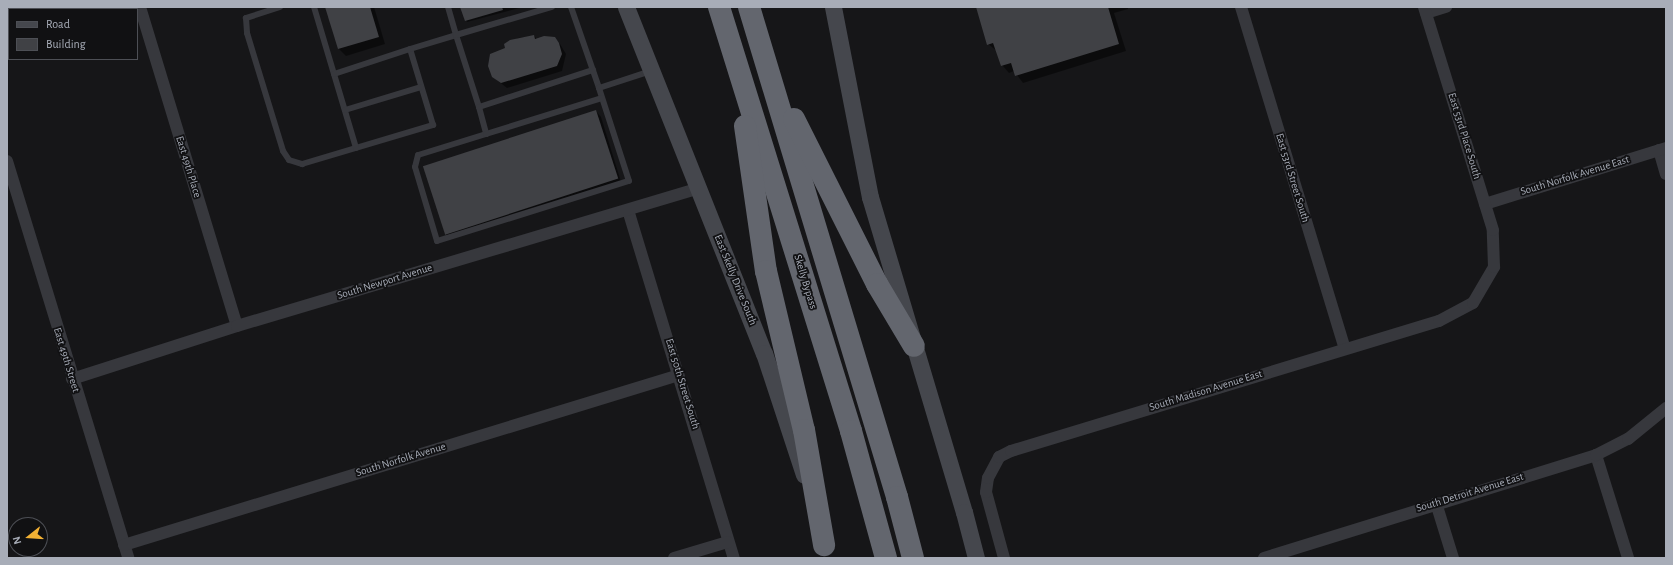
<!DOCTYPE html>
<html>
<head>
<meta charset="utf-8">
<style>
  body { margin:0 }
  #map { position:relative; width:1673px; height:565px; overflow:hidden; background:#161618; font-family:"Alegreya Sans",sans-serif }
  div>[style] { position:absolute }
  [style*='--x'] { left:calc(var(--x)*1px); top:calc(var(--y)*1px); width:calc(var(--w)*1px); rotate:calc(var(--a)*1deg) }
  .shadow>* { inset:0; background:#0007 }
  .building>* { inset:0; background:#404145; transform-origin:0 0 }
  .service>* { height:6px; margin:-3px; padding:0 3px; transform-origin:3px; border-radius:3px; background:#37383d }
  .minor>* { height:12px; margin:-6px; padding:0 6px; transform-origin:6px; border-radius:6px; background:#37383d }
  .secondary>* { height:17px; margin:-8.5px; padding:0 8.5px; transform-origin:8.5px; border-radius:8.5px; background:#45474d }
  .motorway>* { height:22px; margin:-11px; padding:0 11px; transform-origin:11px; border-radius:11px; background:#63666e }
  span { translate:-50% -50%; white-space:nowrap; text-align:center; line-height:1.15; -webkit-text-stroke:3.5px #111113; paint-order:stroke }
  .street-label { font-size:11px; color:#a8adb8 }
  .frame { position:absolute; inset:0; border:8px solid #a8adb8; pointer-events:none }
  .legend { position:absolute; left:8px; top:8px; width:130px; height:52px; box-sizing:border-box; background:#111113; border:1px solid #4d4f55; margin:0; padding:5px 7px; list-style:none; font-size:12px; color:#a8adb8 }
  .legend li { display:flex; align-items:center; gap:8px; height:20px }
  .legend b { width:20px; border:1px solid #4d4f55 }
  .north { position:absolute; left:8px; top:517px; width:40px; height:40px; box-sizing:border-box; background:#111113; border:1px solid #4d4f55; border-radius:50%; rotate:253deg; font-size:11px; font-weight:700; line-height:16px; text-align:center; color:#a8adb8 }
  .north::after { content:''; display:block; margin:auto; width:14px; height:18px; background:#f2b134; clip-path:polygon(50% 0,100% 100%,50% 72%,0 100%) }
</style>
</head>
<body>
<div id="map">
  <div class="shadow">
    <div style="clip-path:polygon(326px 7px,374px 7px,385px 44px,346px 56px,339px 49px)"></div>
    <div style="clip-path:polygon(461px 7px,523px 7px,467px 22px)"></div>
    <div style="clip-path:polygon(977px 7px,1128px 7px,1128px 9px,1114px 13px,1126px 51px,1023px 83px,1014px 71px,1009px 73px,1002px 65px,997px 51px,988px 44px)"></div>
    <div style="clip-path:polygon(534px 36px,537px 39px,554px 38px,560px 44px,566px 54px,562px 71px,507px 88px,493px 77px,507px 48px,505px 45px,518px 38px)"></div>
    <div style="clip-path:polygon(596px 111px,601px 117px,622px 185px,449px 238px,444px 232px)"></div>
  </div>
  <div class="building">
    <div style="clip-path:polygon(325px 7px,370px 7px,379px 37px,338px 49px)"></div>
    <div style="clip-path:polygon(460px 7px,502px 7px,503px 10px,465px 21px)"></div>
    <div style="clip-path:polygon(976px 7px,1108px 7px,1119px 44px,1015px 76px,1011px 63px,1001px 66px,993px 43px,987px 45px)"></div>
    <div style="clip-path:polygon(534px 35px,535px 39px,544px 36px,555px 37px,559px 43px,562px 54px,557px 66px,501px 83px,492px 77px,488px 66px,490px 54px,505px 48px,504px 44px,510px 40px)"></div>
    <div style="left:596px;top:110px;width:72px;height:182px;rotate:72deg"></div>
  </div>
  <div class="service">
    <div style="--x:25;--y:7;--w:2;--a:63"></div>
    <div style="--x:280;--y:7;--w:36;--a:162"></div>
    <div style="--x:246;--y:18;--w:15;--a:86"></div>
    <div style="--x:247;--y:33;--w:123;--a:73"></div>
    <div style="--x:283;--y:151;--w:11;--a:56"></div>
    <div style="--x:289;--y:160;--w:14;--a:17"></div>
    <div style="--x:302;--y:164;--w:137;--a:-16.6"></div>
    <div style="--x:433;--y:125;--w:79;--a:-106.8"></div>
    <div style="--x:410;--y:49;--w:48;--a:-16.9"></div>
    <div style="--x:456;--y:35;--w:76;--a:72.3"></div>
    <div style="--x:479;--y:107;--w:120;--a:-18"></div>
    <div style="--x:314;--y:7;--w:147;--a:73.4"></div>
    <div style="--x:448;--y:7;--w:29;--a:74"></div>
    <div style="--x:456;--y:35;--w:100;--a:-16.3"></div>
    <div style="--x:571;--y:7;--w:86;--a:70.9"></div>
    <div style="--x:599;--y:88;--w:55;--a:-18.1"></div>
    <div style="--x:334;--y:74;--w:80;--a:-18.2"></div>
    <div style="--x:479;--y:107;--w:28;--a:75"></div>
    <div style="--x:486;--y:134;--w:71;--a:162.8"></div>
    <div style="--x:418;--y:155;--w:12;--a:104"></div>
    <div style="--x:415;--y:167;--w:77;--a:73.4"></div>
    <div style="--x:437;--y:241;--w:201;--a:-17.4"></div>
    <div style="--x:629;--y:181;--w:98;--a:-107.9"></div>
    <div style="--x:345;--y:110;--w:79;--a:-16.8"></div>
    <div style="--x:486;--y:134;--w:121;--a:-17.2"></div>
  </div>
  <div class="minor">
    <div style="--x:140;--y:7;--w:333;--a:73.1"></div>
    <div style="--x:1241;--y:7;--w:357;--a:73.1"></div>
    <div style="--x:1426;--y:13;--w:21;--a:-17"></div>
    <div style="--x:1659;--y:150;--w:25;--a:74"></div>
    <div style="--x:7;--y:161;--w:415;--a:73"></div>
    <div style="--x:1485;--y:204;--w:189;--a:-17.2"></div>
    <div style="--x:628;--y:210;--w:364;--a:73.1"></div>
    <div style="--x:72;--y:379;--w:173;--a:-17.8"></div>
    <div style="--x:237;--y:326;--w:481;--a:-16.6"></div>
    <div style="--x:1596;--y:455;--w:108;--a:72.7"></div>
    <div style="--x:1436;--y:503;--w:58;--a:72.8"></div>
    <div style="--x:124;--y:545;--w:580;--a:-17.03"></div>
    <div style="--x:674;--y:558;--w:56;--a:-16.5"></div>
    <div style="--x:1004;--y:558;--w:68;--a:-105.3"></div>
    <div style="--x:986;--y:492;--w:14;--a:-82"></div>
    <div style="--x:988;--y:478;--w:24;--a:-62"></div>
    <div style="--x:999;--y:457;--w:13;--a:-27"></div>
    <div style="--x:1011;--y:451;--w:447;--a:-16.9"></div>
    <div style="--x:1439;--y:321;--w:38;--a:-28"></div>
    <div style="--x:1473;--y:303;--w:42;--a:-59.7"></div>
    <div style="--x:1494;--y:267;--w:37;--a:-92"></div>
    <div style="--x:1493;--y:230;--w:233;--a:-107.2"></div>
    <div style="--x:1264;--y:558;--w:348;--a:-17.2"></div>
    <div style="--x:1596;--y:455;--w:36;--a:-27"></div>
    <div style="--x:1628;--y:439;--w:49;--a:-39.2"></div>
  </div>
  <div class="secondary">
    <div style="--x:626;--y:7;--w:373;--a:68.3"></div>
    <div style="--x:764;--y:353;--w:128;--a:71.8"></div>
    <div style="--x:833;--y:7;--w:194;--a:79"></div>
    <div style="--x:870;--y:197;--w:329;--a:73.4"></div>
    <div style="--x:964;--y:512;--w:48;--a:75.4"></div>
    <div style="--x:62;--y:9;--w:6;--a:-18"></div>
    <div style="--x:7;--y:26;--w:2;--a:-27"></div>
  </div>
  <div class="motorway">
    <div style="--x:719;--y:7;--w:444;--a:72.7"></div>
    <div style="--x:851;--y:431;--w:132;--a:74.6"></div>
    <div style="--x:749;--y:7;--w:512;--a:73.19"></div>
    <div style="--x:897;--y:497;--w:63;--a:75.3"></div>
    <div style="--x:794;--y:119;--w:185;--a:63.3"></div>
    <div style="--x:877;--y:284;--w:72;--a:59.2"></div>
    <div style="--x:745;--y:126;--w:147;--a:81.8"></div>
    <div style="--x:766;--y:271;--w:163;--a:76.6"></div>
    <div style="--x:804;--y:430;--w:117;--a:80.1"></div>
  </div>
  <div class="street-label">
    <span style="left:1464px;top:136px;rotate:73deg">East 53rd Place South</span>
    <span style="left:188px;top:167px;rotate:73deg">East 49th Place</span>
    <span style="left:1575px;top:176px;rotate:-17deg">South Norfolk Avenue East</span>
    <span style="left:1292px;top:178px;rotate:73deg">East 53rd Street South</span>
    <span style="left:735px;top:280px;rotate:68deg">East Skelly Drive South</span>
    <span style="left:385px;top:282px;rotate:-17deg">South Newport Avenue</span>
    <span style="left:805px;top:282px;rotate:73deg">Skelly Bypass</span>
    <span style="left:66px;top:360px;rotate:73deg">East 49th Street</span>
    <span style="left:682px;top:384px;rotate:73deg">East 50th Street South</span>
    <span style="left:1206px;top:391px;rotate:-17deg">South Madison Avenue East</span>
    <span style="left:401px;top:460px;rotate:-17deg">South Norfolk Avenue</span>
    <span style="left:1470px;top:493px;rotate:-17deg">South Detroit Avenue East</span>
  </div>
  <div class="frame"></div>
  <ul class="legend">
  <li><b style="height:5px;background:#45474d"></b>Road</li>
  <li><b style="height:11px;background:#404145"></b>Building</li>
  </ul>
  <div class="north">N</div>
</div>
</body>
</html>
